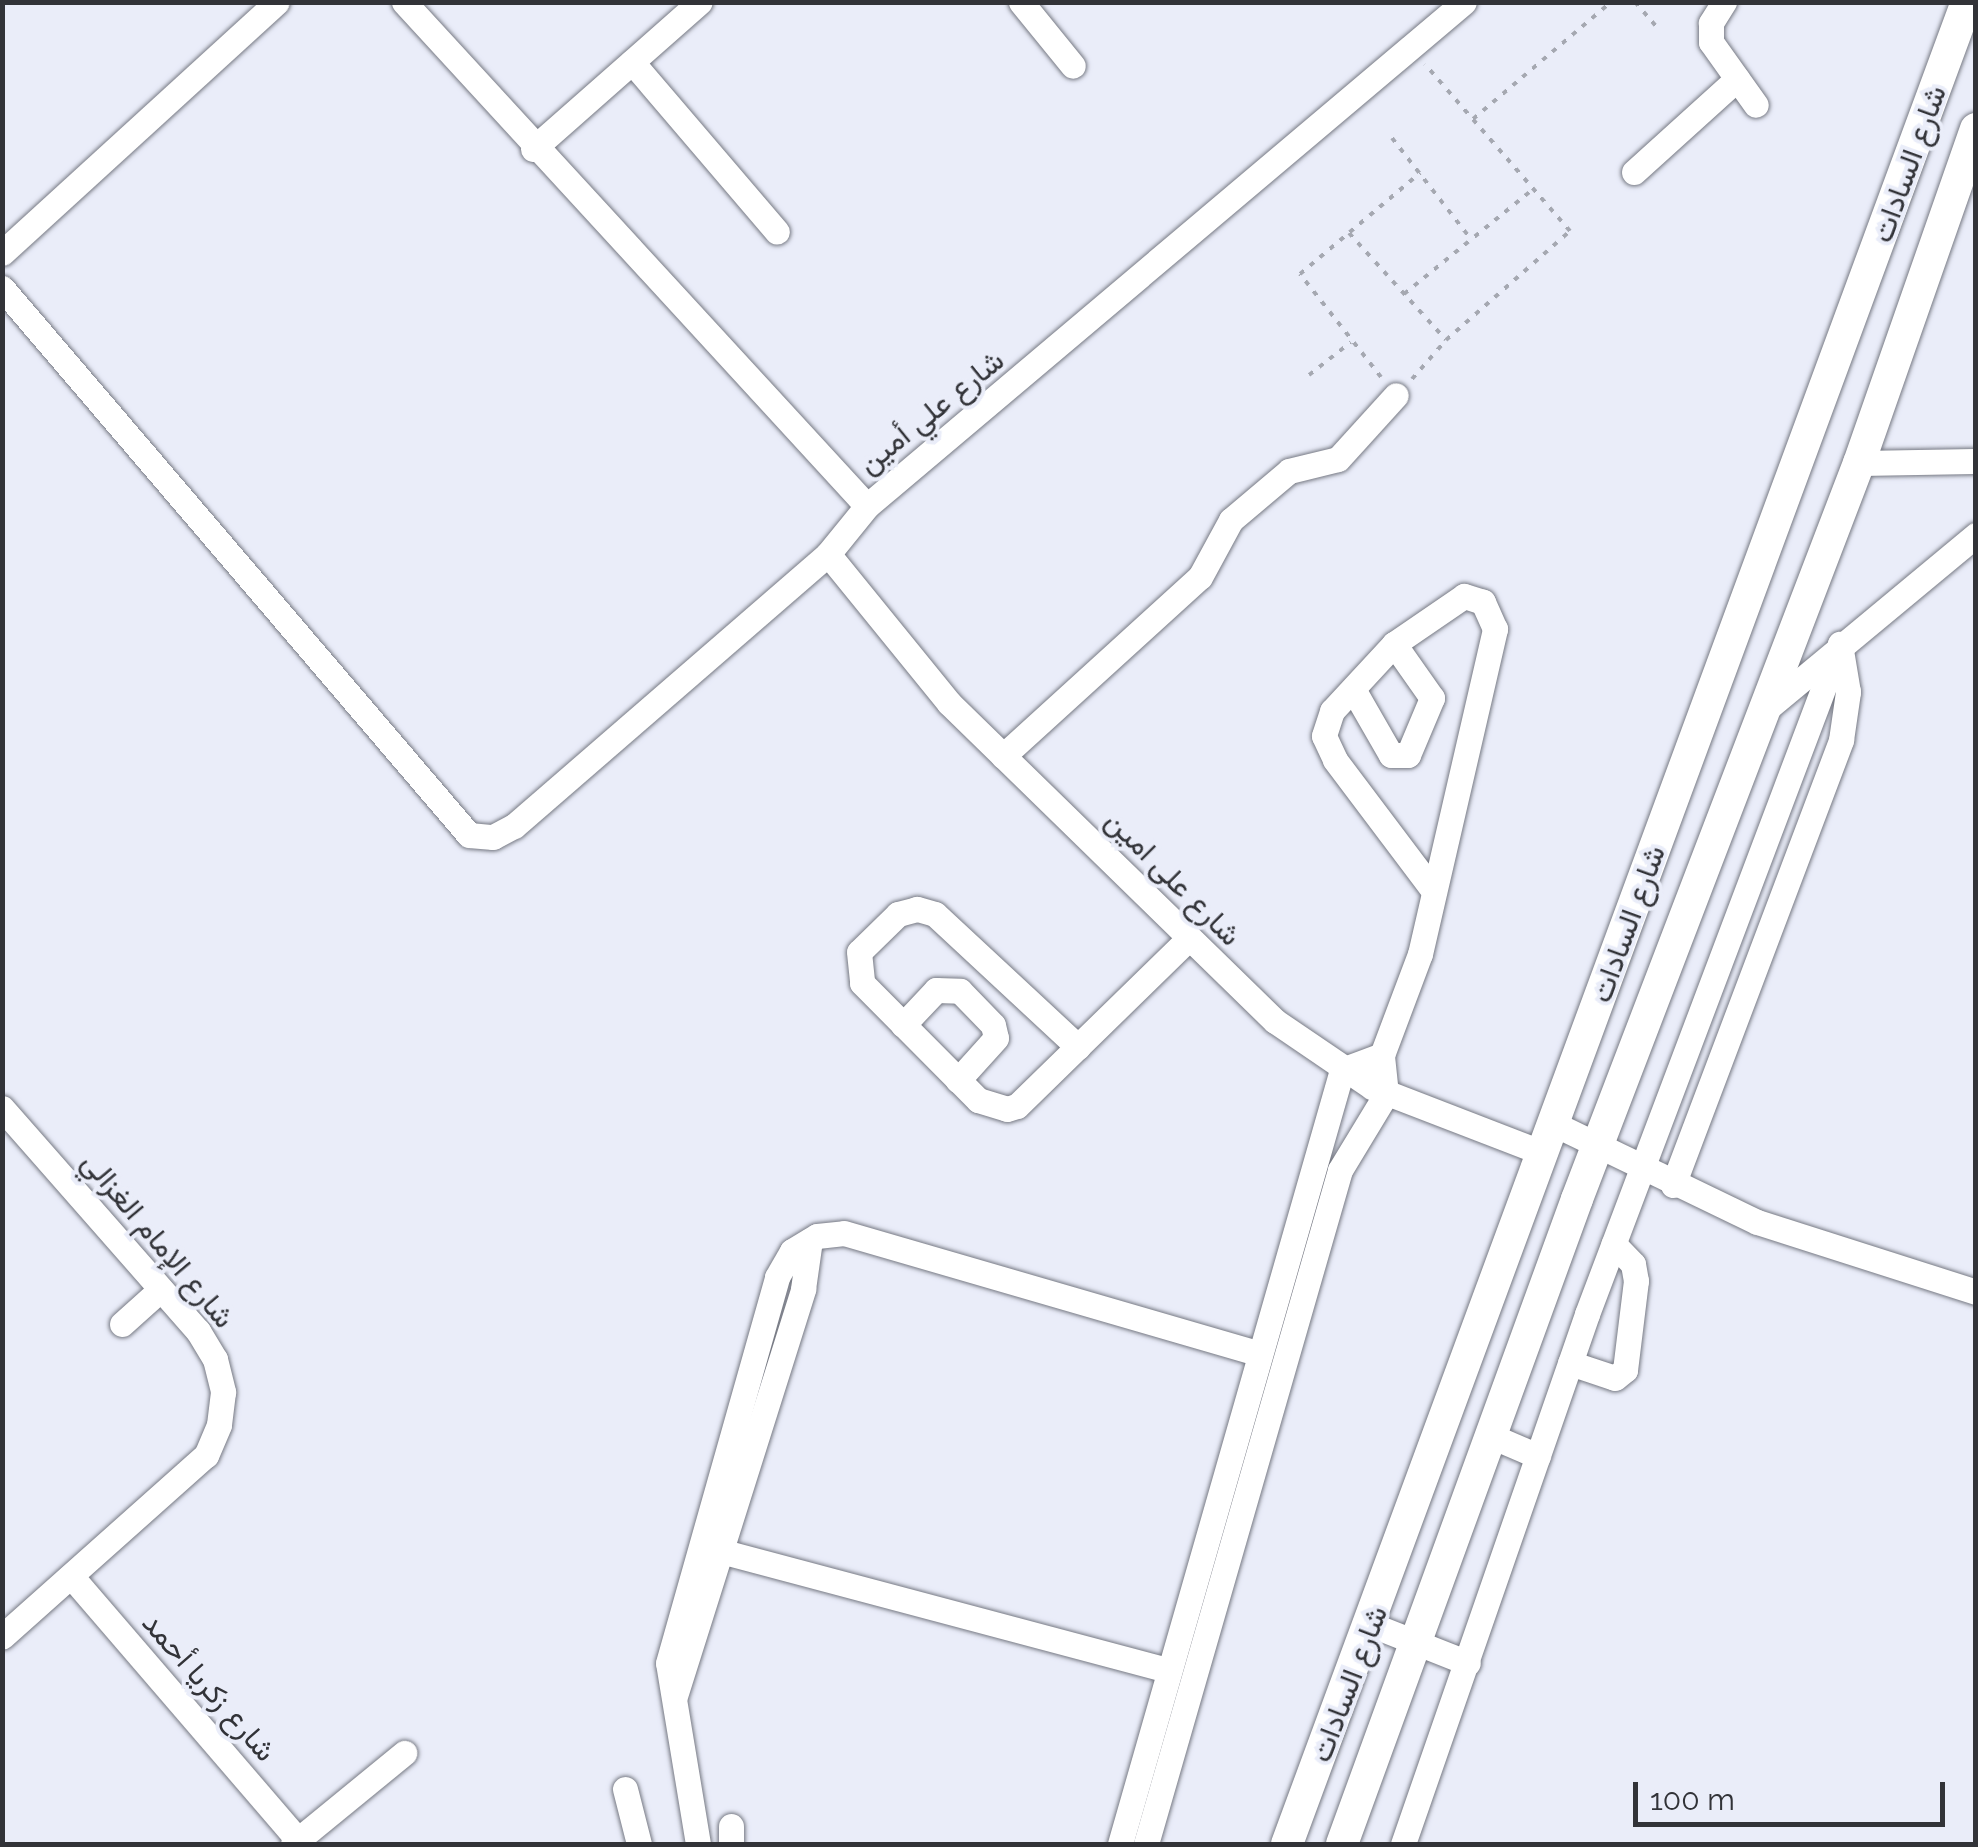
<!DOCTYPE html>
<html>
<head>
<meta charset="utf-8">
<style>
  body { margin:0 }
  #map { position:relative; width:1978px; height:1847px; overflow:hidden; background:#eaedf9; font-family:Raleway,Vazirmatn,sans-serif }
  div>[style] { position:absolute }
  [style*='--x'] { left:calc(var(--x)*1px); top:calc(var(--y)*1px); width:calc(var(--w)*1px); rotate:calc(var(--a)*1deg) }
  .path>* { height:4px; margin-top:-2px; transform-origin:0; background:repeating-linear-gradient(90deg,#a5a8b1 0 5px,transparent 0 13px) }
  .roads { filter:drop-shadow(0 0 2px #767983) drop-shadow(0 0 2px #767983) }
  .minor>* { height:25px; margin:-12.5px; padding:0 12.5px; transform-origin:12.5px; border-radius:12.5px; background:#fff }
  .major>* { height:32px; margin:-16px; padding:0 16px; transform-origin:16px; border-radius:16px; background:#fff }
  span { translate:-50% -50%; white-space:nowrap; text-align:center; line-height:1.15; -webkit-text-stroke:8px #eaedf9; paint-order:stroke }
  .street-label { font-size:30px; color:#323338 }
  .frame { position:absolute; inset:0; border:5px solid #323338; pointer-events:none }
  .scale { position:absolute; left:1633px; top:1782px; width:312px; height:45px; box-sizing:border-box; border:5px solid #323338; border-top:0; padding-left:12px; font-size:30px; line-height:35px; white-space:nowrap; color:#323338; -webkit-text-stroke:8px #eaedf9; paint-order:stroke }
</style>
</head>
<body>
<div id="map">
  <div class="path">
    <div style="--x:1635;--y:2;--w:38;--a:49"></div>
    <div style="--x:1473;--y:119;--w:181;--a:-40.3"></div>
    <div style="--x:1392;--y:138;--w:128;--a:52"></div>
    <div style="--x:1349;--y:233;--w:144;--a:47.8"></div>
    <div style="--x:1404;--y:294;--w:165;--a:-39.1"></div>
    <div style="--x:1309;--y:375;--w:53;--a:-38.2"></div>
    <div style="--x:1381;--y:377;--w:131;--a:-128.2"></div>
    <div style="--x:1300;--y:274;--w:157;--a:-40.1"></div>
    <div style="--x:1412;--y:379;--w:52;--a:-48.9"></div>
    <div style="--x:1446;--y:340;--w:165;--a:-41.3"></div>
    <div style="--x:1570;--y:231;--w:221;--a:-131"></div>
  </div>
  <div class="roads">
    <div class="minor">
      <div style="--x:404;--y:2;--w:684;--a:47.43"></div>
      <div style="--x:867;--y:506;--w:781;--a:-40.17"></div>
      <div style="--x:1021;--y:2;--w:82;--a:50.9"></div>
      <div style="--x:1724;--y:2;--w:25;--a:122"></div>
      <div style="--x:1711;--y:23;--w:19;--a:90"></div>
      <div style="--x:1711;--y:42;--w:77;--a:54.5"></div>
      <div style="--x:632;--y:62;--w:223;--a:49.5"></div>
      <div style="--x:533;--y:149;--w:222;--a:-41.4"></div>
      <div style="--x:1634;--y:172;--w:139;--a:-42.1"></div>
      <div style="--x:2;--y:253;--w:372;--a:-42.4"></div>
      <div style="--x:2;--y:288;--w:719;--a:49.51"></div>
      <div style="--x:469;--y:835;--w:24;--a:5"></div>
      <div style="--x:493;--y:837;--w:24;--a:-28"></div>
      <div style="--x:514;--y:826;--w:415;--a:-40.9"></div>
      <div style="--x:828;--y:554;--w:62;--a:-50.9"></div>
      <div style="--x:1859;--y:463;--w:117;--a:-1"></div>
      <div style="--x:828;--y:554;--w:192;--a:50.9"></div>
      <div style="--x:949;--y:703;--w:455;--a:44.3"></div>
      <div style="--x:1275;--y:1021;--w:117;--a:34.2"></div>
      <div style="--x:1372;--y:1087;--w:183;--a:21.1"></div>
      <div style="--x:1353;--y:689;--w:76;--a:60.1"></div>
      <div style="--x:1391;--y:755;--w:17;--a:0"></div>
      <div style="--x:1408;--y:755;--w:62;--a:-67.2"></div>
      <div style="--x:1432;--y:698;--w:66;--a:-125.1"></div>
      <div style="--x:1764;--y:711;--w:276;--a:-39.7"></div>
      <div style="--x:1003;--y:756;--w:266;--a:-42.3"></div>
      <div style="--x:1200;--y:577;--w:65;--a:-61.5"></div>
      <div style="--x:1231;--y:520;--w:76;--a:-40.2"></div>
      <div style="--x:1289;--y:471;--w:50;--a:-13.8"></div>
      <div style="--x:1338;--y:459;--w:86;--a:-47.8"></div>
      <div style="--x:903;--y:1025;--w:48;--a:-46.7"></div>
      <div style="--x:936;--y:990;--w:24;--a:2"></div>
      <div style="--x:960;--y:991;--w:47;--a:45.9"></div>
      <div style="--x:993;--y:1025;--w:13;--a:77"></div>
      <div style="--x:996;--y:1038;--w:57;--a:132.1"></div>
      <div style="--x:1078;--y:1047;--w:195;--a:-137.1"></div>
      <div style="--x:935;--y:914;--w:19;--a:-164"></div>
      <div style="--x:917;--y:909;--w:20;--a:165"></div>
      <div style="--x:898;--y:914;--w:54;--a:135.7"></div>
      <div style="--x:859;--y:952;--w:31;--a:84"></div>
      <div style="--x:862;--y:983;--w:165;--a:45.2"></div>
      <div style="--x:978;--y:1100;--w:30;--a:17"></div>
      <div style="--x:1007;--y:1109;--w:10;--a:-17"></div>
      <div style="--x:1017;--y:1106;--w:240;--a:-44.3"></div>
      <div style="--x:2;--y:1108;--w:297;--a:48.7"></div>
      <div style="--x:198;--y:1331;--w:33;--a:59"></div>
      <div style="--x:215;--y:1359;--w:34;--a:76"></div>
      <div style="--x:223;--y:1392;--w:33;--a:97"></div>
      <div style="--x:219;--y:1425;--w:33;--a:113"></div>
      <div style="--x:206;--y:1455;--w:273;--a:138.3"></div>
      <div style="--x:1554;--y:1124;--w:225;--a:25.8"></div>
      <div style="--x:1757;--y:1222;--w:230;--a:17.7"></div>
      <div style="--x:1673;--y:1185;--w:476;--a:-69.3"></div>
      <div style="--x:1841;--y:740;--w:49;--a:-81.7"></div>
      <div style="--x:1848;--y:692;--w:49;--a:-99.5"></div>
      <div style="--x:122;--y:1324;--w:52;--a:-41.9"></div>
      <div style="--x:1570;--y:1363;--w:47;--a:18.4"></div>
      <div style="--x:1615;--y:1378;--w:13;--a:-39"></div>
      <div style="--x:1625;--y:1370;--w:90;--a:-83"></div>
      <div style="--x:1636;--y:1281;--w:17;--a:-100"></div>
      <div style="--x:1633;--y:1264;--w:28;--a:-134"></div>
      <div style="--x:1491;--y:1436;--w:51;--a:23.1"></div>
      <div style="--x:724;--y:1552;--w:458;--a:14.9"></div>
      <div style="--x:71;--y:1576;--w:348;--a:49.3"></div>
      <div style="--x:1372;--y:1625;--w:103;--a:21.6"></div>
      <div style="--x:675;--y:1696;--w:427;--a:-72.5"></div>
      <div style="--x:803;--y:1289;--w:49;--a:-81.9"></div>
      <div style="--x:625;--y:1789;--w:57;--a:75.7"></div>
      <div style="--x:293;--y:1844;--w:144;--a:-39.3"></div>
      <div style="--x:698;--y:1844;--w:183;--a:-99.4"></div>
      <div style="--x:668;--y:1663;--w:401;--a:-74.2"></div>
      <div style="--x:777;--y:1277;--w:30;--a:-60"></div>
      <div style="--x:792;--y:1251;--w:29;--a:-31"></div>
      <div style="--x:817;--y:1236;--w:27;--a:-6"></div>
      <div style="--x:844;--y:1233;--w:430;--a:16.2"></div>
      <div style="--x:731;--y:1844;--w:18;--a:-90"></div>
      <div style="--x:1120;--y:1844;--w:805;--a:-74"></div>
      <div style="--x:1342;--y:1070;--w:43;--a:-20.6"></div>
      <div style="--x:1146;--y:1844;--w:701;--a:-73.94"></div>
      <div style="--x:1340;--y:1170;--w:89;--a:-58.8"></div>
      <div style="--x:1386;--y:1094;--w:39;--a:-96"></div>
      <div style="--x:1382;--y:1055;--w:108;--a:-69.4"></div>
      <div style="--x:1420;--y:954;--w:334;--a:-77"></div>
      <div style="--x:1495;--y:629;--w:30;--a:-114"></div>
      <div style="--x:1483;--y:602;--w:20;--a:-162"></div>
      <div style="--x:1464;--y:596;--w:85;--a:145.6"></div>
      <div style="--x:1394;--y:644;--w:91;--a:132.8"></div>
      <div style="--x:1332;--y:711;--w:26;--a:108"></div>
      <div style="--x:1324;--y:736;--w:26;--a:65"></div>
      <div style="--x:1335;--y:760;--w:163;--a:53"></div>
      <div style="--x:1403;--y:1844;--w:561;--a:-70.85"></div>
      <div style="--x:1587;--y:1314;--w:716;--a:-69.31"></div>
    </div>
    <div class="major">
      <div style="--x:1287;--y:1844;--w:1964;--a:-69.74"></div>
      <div style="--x:1342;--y:1844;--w:686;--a:-69.98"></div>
      <div style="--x:1577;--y:1199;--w:788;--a:-69.04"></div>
      <div style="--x:1859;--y:463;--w:354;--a:-70.7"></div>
    </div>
  </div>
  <div class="street-label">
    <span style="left:1909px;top:164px;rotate:-70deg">شارع السادات</span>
    <span style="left:931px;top:412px;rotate:-39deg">شارع علي أمين</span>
    <span style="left:1173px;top:878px;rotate:45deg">شارع على امين</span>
    <span style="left:1628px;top:924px;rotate:-70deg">شارع السادات</span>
    <span style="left:158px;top:1240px;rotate:50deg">شارع الإمام الغزالي</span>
    <span style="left:1349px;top:1684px;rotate:-69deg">شارع السادات</span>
    <span style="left:209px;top:1687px;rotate:49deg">شارع زكريا أحمد</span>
  </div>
  <div class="frame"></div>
  <div class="scale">100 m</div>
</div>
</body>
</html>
